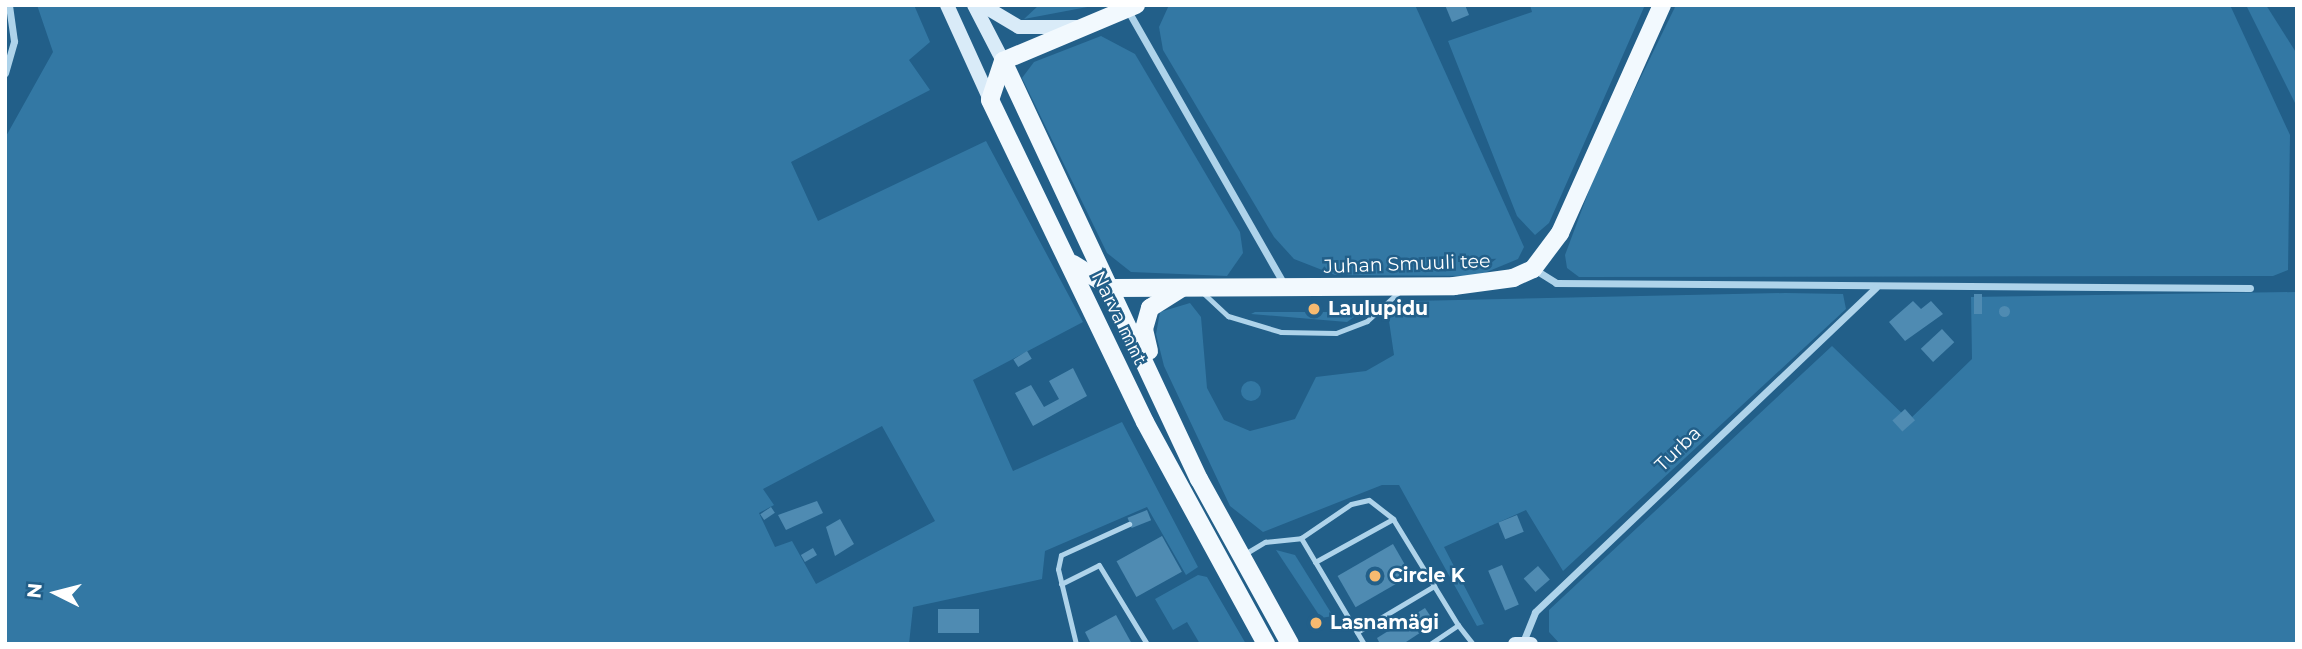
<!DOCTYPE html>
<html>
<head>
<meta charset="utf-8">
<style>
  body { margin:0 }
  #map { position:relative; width:2302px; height:649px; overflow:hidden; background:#225f89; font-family:Montserrat,sans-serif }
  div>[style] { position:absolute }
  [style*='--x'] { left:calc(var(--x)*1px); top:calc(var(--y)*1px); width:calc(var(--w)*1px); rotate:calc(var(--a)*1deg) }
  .green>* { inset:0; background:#3378a4 }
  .round { border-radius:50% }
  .building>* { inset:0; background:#4f8bb2; transform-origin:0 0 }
  .lane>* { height:5px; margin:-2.5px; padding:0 2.5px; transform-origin:2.5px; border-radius:2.5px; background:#aed3ea }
  .street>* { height:7px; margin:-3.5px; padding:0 3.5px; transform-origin:3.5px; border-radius:3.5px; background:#aed3ea }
  .secondary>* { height:14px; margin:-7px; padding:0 7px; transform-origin:7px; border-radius:7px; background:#d9ebf8 }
  .primary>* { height:18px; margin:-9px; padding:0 9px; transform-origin:9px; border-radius:9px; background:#f2f9fe }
  .dots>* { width:19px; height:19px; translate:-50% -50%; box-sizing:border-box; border:4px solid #225f89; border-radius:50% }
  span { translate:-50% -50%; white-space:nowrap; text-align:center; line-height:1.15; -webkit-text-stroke:5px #225f89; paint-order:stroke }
  .street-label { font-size:19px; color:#fff }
  .poi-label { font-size:19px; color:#fff; font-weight:700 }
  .left { translate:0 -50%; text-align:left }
  .frame { position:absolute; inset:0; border:7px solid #fff; pointer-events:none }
  .north { position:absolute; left:21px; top:558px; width:70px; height:70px; -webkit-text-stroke:5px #225f89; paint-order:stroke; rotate:276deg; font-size:19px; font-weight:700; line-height:28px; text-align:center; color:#fff }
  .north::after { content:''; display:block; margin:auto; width:24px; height:32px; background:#fff; clip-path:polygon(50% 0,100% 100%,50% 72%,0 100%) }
</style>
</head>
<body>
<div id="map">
  <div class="green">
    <div style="clip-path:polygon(evenodd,37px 5px,914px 5px,930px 42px,909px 60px,930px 90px,791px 162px,818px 221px,986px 141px,1083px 322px,973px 380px,1013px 471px,1122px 422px,1198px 567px,1186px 575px,1147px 507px,1045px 551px,1042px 579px,913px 607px,909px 644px,5px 644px,5px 138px,53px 52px,37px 5px,882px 426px,935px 521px,816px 584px,792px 541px,775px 547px,759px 513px,774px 505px,763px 489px,882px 426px)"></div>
    <div style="clip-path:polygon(1039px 5px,1098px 5px,1024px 19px)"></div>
    <div style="clip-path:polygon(1169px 5px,1415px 5px,1524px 247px,1518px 259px,1477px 276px,1335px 275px,1294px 259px,1274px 237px,1163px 50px,1159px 27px)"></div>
    <div style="clip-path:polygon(1530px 5px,1645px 5px,1549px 223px,1535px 235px,1517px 216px,1448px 41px,1532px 12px)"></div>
    <div style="clip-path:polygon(1676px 5px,2230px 5px,2290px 135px,2288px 270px,2273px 276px,1579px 277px,1567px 268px,1565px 255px,1600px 161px)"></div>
    <div style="clip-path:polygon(2246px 5px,2266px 5px,2297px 54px,2297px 107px)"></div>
    <div style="clip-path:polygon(1101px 36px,1135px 54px,1240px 232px,1243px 253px,1227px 276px,1131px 272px,1107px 253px,1022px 78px,1034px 62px)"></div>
    <div style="clip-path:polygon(2296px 292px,2297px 644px,1560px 644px,1549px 632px,1549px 610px,1832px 346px,1909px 420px,1972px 359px,1971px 297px)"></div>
    <div style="clip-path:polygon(1785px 293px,1843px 294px,1846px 309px,1563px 571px,1526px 510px,1444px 547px,1484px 624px,1477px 626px,1399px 485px,1382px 485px,1263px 532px,1230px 506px,1164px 366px,1156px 334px,1160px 312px,1190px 303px,1201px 317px,1207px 388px,1224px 420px,1250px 431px,1295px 419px,1316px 377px,1366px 371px,1394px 355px,1389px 321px,1395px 307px,1413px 301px)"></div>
    <div style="clip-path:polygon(1361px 312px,1347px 322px,1251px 314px,1255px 312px)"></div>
    <div class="round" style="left:1241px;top:381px;width:20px;height:20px"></div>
    <div style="clip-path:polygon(1276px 550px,1295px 555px,1333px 616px,1321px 618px)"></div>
    <div style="clip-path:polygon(1198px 575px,1207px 577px,1246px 644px,1200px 644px,1187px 622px,1173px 630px,1155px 599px)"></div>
  </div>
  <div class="building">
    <div style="clip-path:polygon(1445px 5px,1465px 5px,1469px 15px,1452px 22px)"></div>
    <div style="left:1982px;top:294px;width:20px;height:8px;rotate:90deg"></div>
    <div style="clip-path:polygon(1913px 301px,1921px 309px,1931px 301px,1943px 314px,1905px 341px,1889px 322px)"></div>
    <div class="round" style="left:1998.5px;top:305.5px;width:11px;height:11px"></div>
    <div style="left:1942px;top:329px;width:18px;height:29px;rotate:47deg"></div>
    <div style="left:1027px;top:351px;width:9px;height:16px;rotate:58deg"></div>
    <div style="clip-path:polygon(1073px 368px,1087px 396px,1033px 426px,1015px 393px,1031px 385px,1044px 407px,1059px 399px,1049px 381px)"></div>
    <div style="left:1905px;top:409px;width:15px;height:17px;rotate:48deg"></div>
    <div style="clip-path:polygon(817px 501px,823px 513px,786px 530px,778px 515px)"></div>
    <div style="left:771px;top:507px;width:7px;height:13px;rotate:56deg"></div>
    <div style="left:1147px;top:510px;width:11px;height:21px;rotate:68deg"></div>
    <div style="left:1517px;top:515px;width:18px;height:20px;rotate:68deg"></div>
    <div style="clip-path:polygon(840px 519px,854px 544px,835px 556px,826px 527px)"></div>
    <div style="left:1162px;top:536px;width:41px;height:52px;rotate:61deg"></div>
    <div style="left:1393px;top:544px;width:36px;height:64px;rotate:60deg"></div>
    <div style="left:813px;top:548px;width:8px;height:14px;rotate:60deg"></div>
    <div style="left:1502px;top:565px;width:43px;height:15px;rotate:67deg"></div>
    <div style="left:1538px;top:566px;width:18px;height:19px;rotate:49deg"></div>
    <div style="clip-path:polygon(1425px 608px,1435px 623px,1403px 644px,1380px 644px,1377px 638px)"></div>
    <div style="left:938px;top:609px;width:41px;height:24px"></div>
    <div style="clip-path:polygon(1116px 615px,1132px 644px,1091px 644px,1085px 632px)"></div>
  </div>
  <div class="lane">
    <div style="--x:1201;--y:291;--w:37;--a:43"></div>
    <div style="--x:1228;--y:316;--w:55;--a:16.8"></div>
    <div style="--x:1281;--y:332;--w:55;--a:1"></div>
    <div style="--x:1336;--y:333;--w:33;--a:-21"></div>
    <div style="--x:1367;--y:321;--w:45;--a:-42.3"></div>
    <div style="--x:1301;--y:538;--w:60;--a:-34.2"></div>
    <div style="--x:1351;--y:504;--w:18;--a:-13"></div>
    <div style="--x:1369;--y:500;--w:31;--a:38"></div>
    <div style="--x:1243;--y:555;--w:26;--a:-31"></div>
    <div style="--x:1265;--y:542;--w:36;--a:-6"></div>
    <div style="--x:1301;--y:538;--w:123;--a:59.3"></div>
    <div style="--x:1315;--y:562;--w:89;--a:-28.9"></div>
    <div style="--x:1393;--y:519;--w:124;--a:58.5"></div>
    <div style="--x:1061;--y:584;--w:42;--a:-26.6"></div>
    <div style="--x:1099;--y:565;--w:92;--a:58.7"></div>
    <div style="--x:1357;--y:632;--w:90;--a:-30.9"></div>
    <div style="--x:1076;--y:644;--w:77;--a:-103.5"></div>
    <div style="--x:1058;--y:569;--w:14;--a:-78"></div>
    <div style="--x:1061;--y:555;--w:75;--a:-24.5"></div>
    <div style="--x:1430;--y:644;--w:34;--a:-34"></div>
    <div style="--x:1458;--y:625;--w:24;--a:52"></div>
  </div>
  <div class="street">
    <div style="--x:1127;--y:9;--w:317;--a:60.3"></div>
    <div style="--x:5;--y:73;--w:33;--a:-74"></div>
    <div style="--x:14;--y:41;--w:36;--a:-98"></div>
    <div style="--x:1534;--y:269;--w:26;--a:32"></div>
    <div style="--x:1556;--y:283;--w:694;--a:0.41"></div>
    <div style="--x:1523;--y:642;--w:32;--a:-68"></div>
    <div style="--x:1535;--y:612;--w:471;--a:-43.6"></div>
  </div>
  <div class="secondary">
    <div style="--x:947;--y:5;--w:104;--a:65.6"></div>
    <div style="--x:974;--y:5;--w:63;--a:62.6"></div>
    <div style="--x:982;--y:5;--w:43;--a:30.7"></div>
    <div style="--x:1019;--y:27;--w:61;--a:0"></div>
    <div style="--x:1515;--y:644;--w:16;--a:0"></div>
  </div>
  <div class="primary">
    <div style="--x:1136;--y:5;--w:144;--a:157.2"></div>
    <div style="--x:1003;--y:61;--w:41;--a:108.4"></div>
    <div style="--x:990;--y:100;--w:357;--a:64.3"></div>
    <div style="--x:1145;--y:422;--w:253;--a:61.4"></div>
    <div style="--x:1003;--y:61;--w:462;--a:64.9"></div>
    <div style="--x:1199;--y:479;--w:188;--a:61.1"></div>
    <div style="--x:1073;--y:264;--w:46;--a:31.6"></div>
    <div style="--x:1112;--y:288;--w:342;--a:-0.3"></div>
    <div style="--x:1454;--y:286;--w:60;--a:-7.7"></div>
    <div style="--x:1513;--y:278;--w:22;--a:-24"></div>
    <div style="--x:1533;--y:269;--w:45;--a:-53.1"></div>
    <div style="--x:1560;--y:233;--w:250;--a:-65.9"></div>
    <div style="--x:1149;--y:351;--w:23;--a:-103"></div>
    <div style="--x:1144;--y:329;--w:22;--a:-74"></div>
    <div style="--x:1150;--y:308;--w:36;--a:-32"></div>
  </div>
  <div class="dots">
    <div style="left:1314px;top:309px;background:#f6ba70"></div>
    <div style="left:1375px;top:576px;background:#f6ba70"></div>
    <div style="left:1316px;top:623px;background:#f6ba70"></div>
  </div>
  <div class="street-label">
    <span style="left:1407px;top:264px;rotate:-2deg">Juhan Smuuli tee</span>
    <span style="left:1119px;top:318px;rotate:64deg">Narva mnt</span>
    <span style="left:1678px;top:449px;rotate:-44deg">Turba</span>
  </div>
  <div class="poi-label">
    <span class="left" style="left:1328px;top:309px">Laulupidu</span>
    <span class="left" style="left:1389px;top:576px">Circle K</span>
    <span class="left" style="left:1330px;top:623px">Lasnamägi</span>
  </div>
  <div class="frame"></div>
  <div class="north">N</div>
</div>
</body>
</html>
